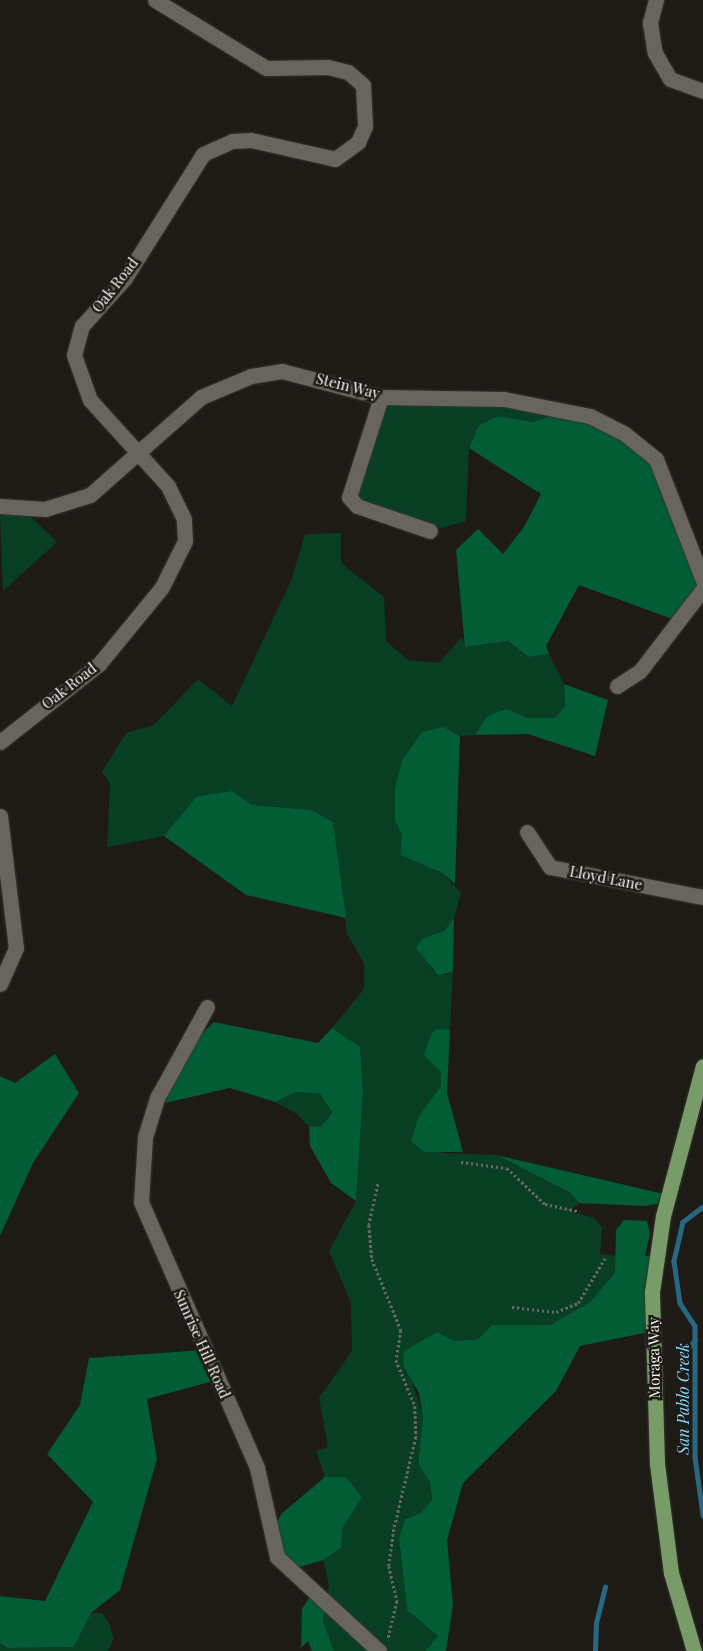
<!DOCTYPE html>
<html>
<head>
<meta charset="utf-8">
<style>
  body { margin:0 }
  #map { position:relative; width:703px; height:1651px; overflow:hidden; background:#1e1b16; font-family:"Playfair Display",serif }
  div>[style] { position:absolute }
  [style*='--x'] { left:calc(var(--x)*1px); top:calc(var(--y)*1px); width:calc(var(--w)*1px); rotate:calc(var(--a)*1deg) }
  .green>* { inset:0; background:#083f23 }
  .forest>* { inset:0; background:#025c34 }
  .stream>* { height:4.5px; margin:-2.25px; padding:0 2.25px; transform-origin:2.25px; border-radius:2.25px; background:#296681 }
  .path>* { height:2.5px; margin-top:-1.25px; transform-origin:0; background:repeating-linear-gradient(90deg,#686661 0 2.5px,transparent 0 5px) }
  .roads { filter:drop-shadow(0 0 1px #383632) drop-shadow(0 0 1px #383632) }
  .minor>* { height:15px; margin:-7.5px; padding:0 7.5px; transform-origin:7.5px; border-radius:7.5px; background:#68645e }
  .major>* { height:15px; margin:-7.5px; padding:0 7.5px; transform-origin:7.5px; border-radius:7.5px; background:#789c68 }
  span { translate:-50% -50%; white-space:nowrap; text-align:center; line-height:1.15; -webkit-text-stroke:5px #1e1b16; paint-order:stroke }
  .street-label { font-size:15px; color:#f6f4f0 }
  .water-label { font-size:16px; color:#8ad9ff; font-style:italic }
</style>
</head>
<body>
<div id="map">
  <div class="green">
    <div style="clip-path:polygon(410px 396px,562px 412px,533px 422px,498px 416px,479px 425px,469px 448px,466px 521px,430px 531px,357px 506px,352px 478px,381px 397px)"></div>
    <div style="clip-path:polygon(0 511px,29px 515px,57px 542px,3px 591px)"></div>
    <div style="clip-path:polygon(341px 533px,341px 563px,384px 597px,386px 641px,408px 660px,439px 663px,462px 637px,466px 647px,508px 641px,529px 657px,549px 654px,564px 684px,565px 706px,555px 718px,528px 718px,506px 709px,487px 716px,475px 735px,460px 736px,444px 727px,395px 821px,402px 834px,400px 855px,442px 873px,461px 893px,454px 918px,444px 931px,422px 939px,431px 969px,445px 975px,453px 972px,450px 1030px,441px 1072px,442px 1153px,496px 1155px,571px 1193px,579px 1203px,570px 1211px,594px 1218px,602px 1227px,600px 1254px,616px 1256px,615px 1273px,590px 1302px,550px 1325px,492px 1325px,478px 1339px,454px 1341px,437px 1332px,412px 1380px,423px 1418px,418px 1464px,430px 1482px,432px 1501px,421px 1513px,405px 1519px,399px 1538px,407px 1610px,438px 1636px,425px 1651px,334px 1651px,323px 1621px,329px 1585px,323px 1560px,341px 1548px,343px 1527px,362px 1497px,346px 1477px,325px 1477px,316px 1451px,328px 1447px,319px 1398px,352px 1351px,351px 1303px,329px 1251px,356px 1201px,363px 1092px,360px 1048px,332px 1028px,364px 989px,364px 963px,347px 934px,333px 822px,312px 810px,252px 805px,232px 791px,197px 796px,164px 836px,107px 847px,110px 783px,102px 772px,126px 733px,154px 725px,198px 679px,232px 706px,291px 581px,305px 534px)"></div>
    <div style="clip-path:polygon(296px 1092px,320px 1094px,332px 1111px,322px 1126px,309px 1127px,297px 1114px,275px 1102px)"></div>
    <div style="clip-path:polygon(91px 1613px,102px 1613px,109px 1624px,114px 1638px,108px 1651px,0 1651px,0 1643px,7px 1648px,74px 1647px)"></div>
  </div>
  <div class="forest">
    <div style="clip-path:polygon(562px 412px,590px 416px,656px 459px,703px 580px,678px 621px,579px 585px,546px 646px,549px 654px,529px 657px,508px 641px,465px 647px,456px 550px,478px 529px,503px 554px,524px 527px,541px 494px,469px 448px,479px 425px,498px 416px,533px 422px)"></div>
    <div style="clip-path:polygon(564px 684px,608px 700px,595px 756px,528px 734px,475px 735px,487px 716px,506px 709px,528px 718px,555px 718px,565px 706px)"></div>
    <div style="clip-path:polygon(444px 727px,460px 736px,455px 884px,442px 873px,400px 855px,402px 834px,395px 821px,395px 788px,402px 761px,422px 732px)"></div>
    <div style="clip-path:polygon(232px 791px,252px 805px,312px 810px,333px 822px,346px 918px,246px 895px,164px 836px,197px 796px)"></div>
    <div style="clip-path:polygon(454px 918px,453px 972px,438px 975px,416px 948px,422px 939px,444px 931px)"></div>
    <div style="clip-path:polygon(214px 1022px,318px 1043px,332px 1028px,360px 1047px,363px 1092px,356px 1201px,331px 1183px,310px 1146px,309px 1127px,322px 1126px,332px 1112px,320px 1094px,296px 1092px,275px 1102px,230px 1088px,165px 1103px,189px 1046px)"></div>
    <div style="clip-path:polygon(437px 1029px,450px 1030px,447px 1093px,463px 1152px,424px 1152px,411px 1141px,419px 1116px,441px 1086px,441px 1072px,424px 1055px,431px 1034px)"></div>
    <div style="clip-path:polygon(55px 1054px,79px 1093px,33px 1163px,0 1236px,0 1076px,15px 1083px)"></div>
    <div style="clip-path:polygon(496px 1155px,664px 1194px,657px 1204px,644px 1206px,579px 1203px,571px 1193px)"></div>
    <div style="clip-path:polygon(624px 1220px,647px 1221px,650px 1233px,645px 1256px,655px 1256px,654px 1331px,580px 1346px,556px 1391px,463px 1483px,447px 1540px,453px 1605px,446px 1651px,425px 1651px,438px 1636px,407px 1610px,399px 1538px,405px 1519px,421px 1513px,432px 1500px,430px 1482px,418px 1464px,423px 1418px,419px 1393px,403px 1365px,404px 1351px,437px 1332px,454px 1341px,478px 1339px,492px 1325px,550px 1325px,590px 1302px,615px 1273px,616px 1230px)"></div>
    <div style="clip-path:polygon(204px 1350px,217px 1380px,147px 1399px,157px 1459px,120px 1590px,91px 1613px,74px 1647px,7px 1648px,0 1643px,0 1596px,45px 1601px,93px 1502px,47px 1454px,80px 1405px,89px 1358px)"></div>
    <div style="clip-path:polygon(325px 1477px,346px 1477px,362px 1497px,343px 1527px,341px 1548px,323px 1560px,290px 1570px,272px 1534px,281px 1514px)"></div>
    <div style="clip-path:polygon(312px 1593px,326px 1604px,323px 1621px,334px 1651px,312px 1651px,308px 1641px,301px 1648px,302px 1609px)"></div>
  </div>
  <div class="stream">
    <div style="--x:703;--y:1207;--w:25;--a:143"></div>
    <div style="--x:683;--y:1222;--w:40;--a:103"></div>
    <div style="--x:674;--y:1261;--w:42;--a:81.9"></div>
    <div style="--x:680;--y:1303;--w:27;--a:57"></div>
    <div style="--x:695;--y:1326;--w:131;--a:90"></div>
    <div style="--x:695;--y:1457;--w:59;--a:82.1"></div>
    <div style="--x:684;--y:1352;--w:16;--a:-47"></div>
    <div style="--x:595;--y:1651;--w:28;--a:-88"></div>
    <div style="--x:596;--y:1623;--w:37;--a:-76"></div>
  </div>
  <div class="path">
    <div style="--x:461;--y:1162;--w:46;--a:7.4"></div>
    <div style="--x:507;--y:1168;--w:52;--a:43.5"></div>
    <div style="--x:545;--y:1204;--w:35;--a:12"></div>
    <div style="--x:378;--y:1184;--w:42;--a:102.4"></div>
    <div style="--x:369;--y:1225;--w:34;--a:85"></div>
    <div style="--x:372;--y:1259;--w:77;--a:67.8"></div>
    <div style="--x:401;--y:1330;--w:30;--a:99"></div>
    <div style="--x:396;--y:1360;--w:50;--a:67.6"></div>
    <div style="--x:415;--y:1406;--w:31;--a:88"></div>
    <div style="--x:416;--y:1437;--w:95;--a:103.4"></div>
    <div style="--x:394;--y:1529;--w:37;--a:98"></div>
    <div style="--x:389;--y:1566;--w:36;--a:77"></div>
    <div style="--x:397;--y:1601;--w:40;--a:103"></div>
    <div style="--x:512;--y:1307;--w:44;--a:6.5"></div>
    <div style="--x:556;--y:1312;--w:24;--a:-22"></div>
    <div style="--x:578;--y:1303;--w:52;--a:-59"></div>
  </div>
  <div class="roads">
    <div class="minor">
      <div style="--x:656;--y:0;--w:24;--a:105"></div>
      <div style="--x:650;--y:23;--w:30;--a:81"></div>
      <div style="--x:655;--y:53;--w:30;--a:60"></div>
      <div style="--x:670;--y:79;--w:35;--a:20"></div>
      <div style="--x:381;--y:397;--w:105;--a:107.7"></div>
      <div style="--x:349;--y:497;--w:12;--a:48"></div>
      <div style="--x:357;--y:506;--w:77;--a:18.9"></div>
      <div style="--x:0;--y:506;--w:45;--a:3.8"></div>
      <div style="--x:45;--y:509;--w:47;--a:-17.3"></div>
      <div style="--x:90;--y:495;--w:148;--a:-41.4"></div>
      <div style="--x:201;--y:397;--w:54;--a:-22.8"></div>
      <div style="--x:251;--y:376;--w:31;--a:-9"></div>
      <div style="--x:282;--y:371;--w:102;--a:14.7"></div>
      <div style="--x:381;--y:397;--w:123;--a:0.9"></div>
      <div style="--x:504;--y:399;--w:88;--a:11.2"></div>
      <div style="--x:590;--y:416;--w:39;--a:27"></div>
      <div style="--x:625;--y:434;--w:40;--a:39"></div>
      <div style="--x:656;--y:459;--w:130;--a:68.8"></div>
      <div style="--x:617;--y:686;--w:27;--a:-33"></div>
      <div style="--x:640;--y:671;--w:103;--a:-52.5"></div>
      <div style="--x:0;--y:742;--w:126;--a:-38.2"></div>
      <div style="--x:99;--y:664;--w:99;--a:-50.7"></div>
      <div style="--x:162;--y:587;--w:51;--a:-63.4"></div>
      <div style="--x:185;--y:541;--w:22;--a:-93"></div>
      <div style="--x:184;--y:519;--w:37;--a:-116"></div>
      <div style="--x:168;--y:486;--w:116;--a:-132.2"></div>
      <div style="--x:90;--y:400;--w:48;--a:-109.6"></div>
      <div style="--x:74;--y:355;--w:30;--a:-75"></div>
      <div style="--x:82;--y:326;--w:64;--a:-48.1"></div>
      <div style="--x:125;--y:278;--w:146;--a:-57.8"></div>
      <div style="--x:203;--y:154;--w:32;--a:-24"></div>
      <div style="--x:232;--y:141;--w:19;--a:-3"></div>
      <div style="--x:251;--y:140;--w:86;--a:12.7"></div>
      <div style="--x:335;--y:159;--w:29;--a:-36"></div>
      <div style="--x:358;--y:142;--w:17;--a:-66"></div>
      <div style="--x:365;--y:126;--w:41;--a:-92.8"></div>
      <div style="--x:363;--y:85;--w:20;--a:-139"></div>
      <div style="--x:348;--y:72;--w:21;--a:-166"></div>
      <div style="--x:328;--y:67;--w:62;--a:179.1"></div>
      <div style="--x:266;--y:68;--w:130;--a:-148.5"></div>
      <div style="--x:0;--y:816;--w:133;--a:83.1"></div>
      <div style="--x:16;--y:948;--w:39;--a:114"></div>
      <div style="--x:527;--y:832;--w:42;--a:56.7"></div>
      <div style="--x:550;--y:867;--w:156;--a:11.1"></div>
      <div style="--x:207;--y:1007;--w:104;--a:118.8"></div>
      <div style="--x:157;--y:1098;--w:41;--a:107.1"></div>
      <div style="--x:145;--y:1137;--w:65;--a:93.5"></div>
      <div style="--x:141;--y:1202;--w:290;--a:66.4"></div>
      <div style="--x:257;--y:1468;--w:91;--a:77.3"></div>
      <div style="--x:277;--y:1557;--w:139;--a:42.7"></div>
    </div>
    <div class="major">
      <div style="--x:694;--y:1651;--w:81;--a:-106.4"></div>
      <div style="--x:671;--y:1573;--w:111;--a:-97.3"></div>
      <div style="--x:657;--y:1463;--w:171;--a:-91.7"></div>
      <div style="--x:652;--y:1292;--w:77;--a:-81.8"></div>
      <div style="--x:663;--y:1216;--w:155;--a:-75.1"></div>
    </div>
  </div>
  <div class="street-label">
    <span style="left:115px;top:285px;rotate:-52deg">Oak Road</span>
    <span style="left:348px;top:386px;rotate:14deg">Stein Way</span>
    <span style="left:69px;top:686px;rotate:-38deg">Oak Road</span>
    <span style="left:606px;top:878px;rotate:11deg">Lloyd Lane</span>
    <span style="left:202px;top:1344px;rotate:66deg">Sunrise Hill Road</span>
    <span style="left:654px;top:1358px;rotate:-91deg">Moraga Way</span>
  </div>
  <div class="water-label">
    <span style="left:683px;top:1399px;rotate:-90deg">San Pablo Creek</span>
  </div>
</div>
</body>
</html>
